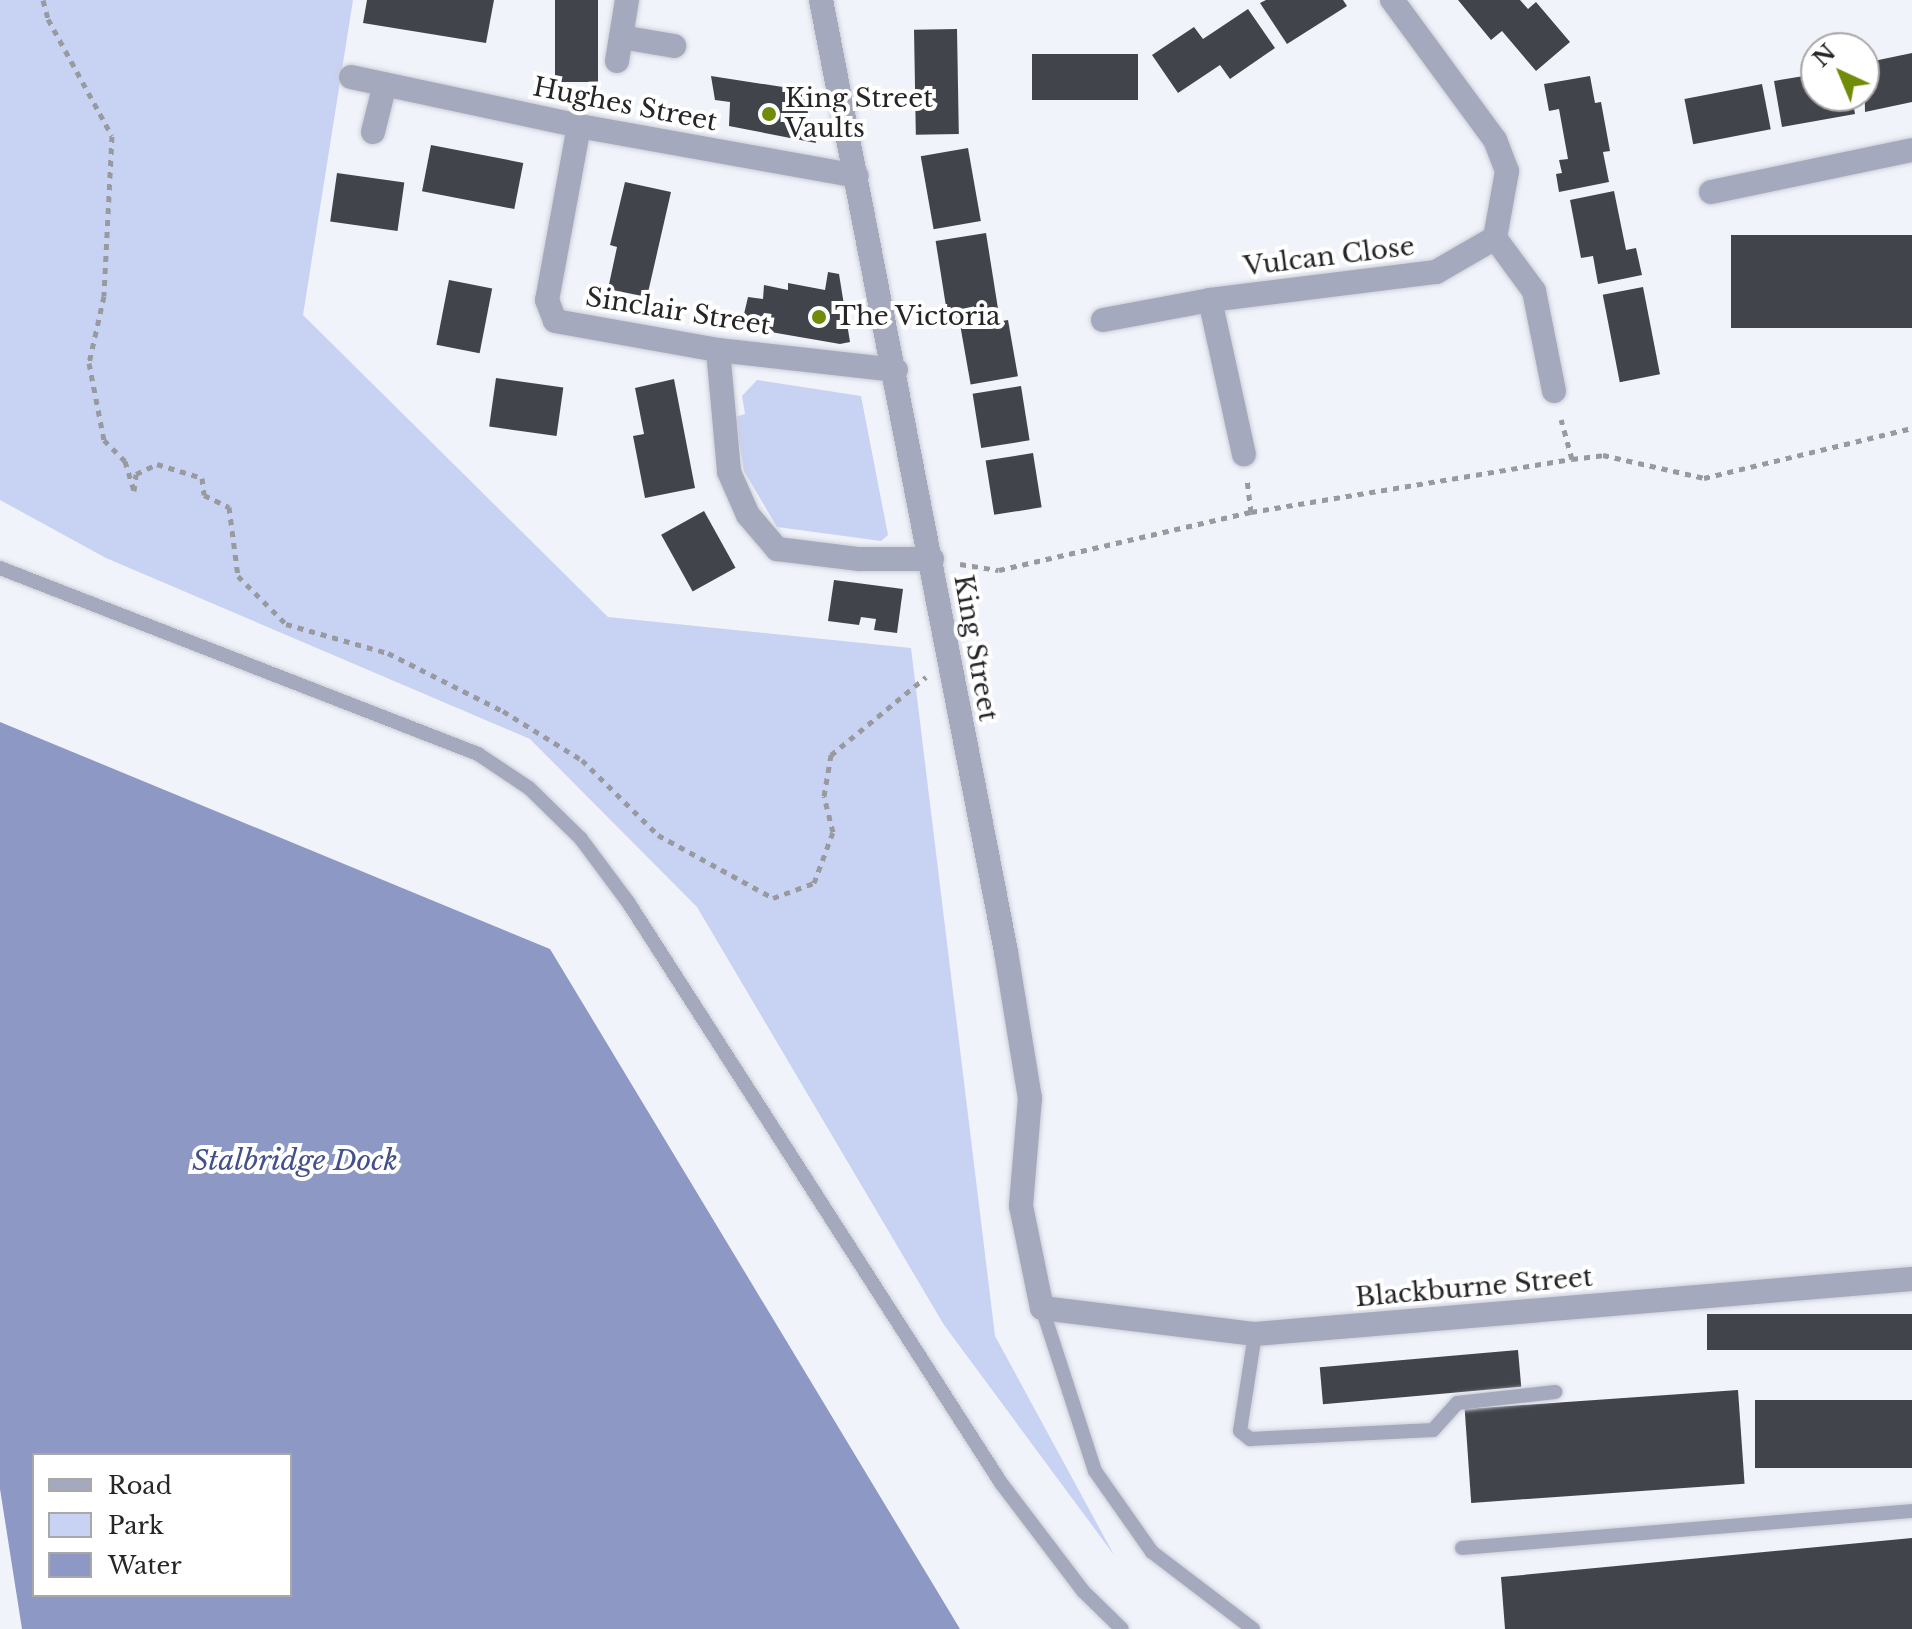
<!DOCTYPE html>
<html>
<head>
<meta charset="utf-8">
<style>
  body { margin:0 }
  #map { position:relative; width:1912px; height:1629px; overflow:hidden; background:#f1f3fb; font-family:"Libre Baskerville",serif }
  div>[style] { position:absolute }
  [style*='--x'] { left:calc(var(--x)*1px); top:calc(var(--y)*1px); width:calc(var(--w)*1px); rotate:calc(var(--a)*1deg) }
  .green>* { inset:0; background:#c8d2f3 }
  .water>* { inset:0; background:#8d98c5 }
  .building>* { inset:0; background:#42444b; transform-origin:0 0 }
  .path>* { height:5px; margin-top:-2.5px; transform-origin:0; background:repeating-linear-gradient(90deg,#999aa0 0 6px,transparent 0 12px) }
  .roads { filter:drop-shadow(0 0 2px #ccced5) drop-shadow(0 0 2px #ccced5) }
  .lane>* { height:14px; margin:-7px; padding:0 7px; transform-origin:7px; border-radius:7px; background:#a4a9be }
  .street>* { height:24px; margin:-12px; padding:0 12px; transform-origin:12px; border-radius:12px; background:#a4a9be }
  .dots>* { width:22px; height:22px; translate:-50% -50%; box-sizing:border-box; border:4px solid #fff; border-radius:50% }
  span { translate:-50% -50%; white-space:nowrap; text-align:center; line-height:1.15; -webkit-text-stroke:8px #fff; paint-order:stroke }
  .poi-label { font-size:26px; color:#262629 }
  .left { translate:0 -50%; text-align:left }
  .street-label { font-size:26px; color:#262629 }
  .water-label { font-size:28px; color:#43508a; font-style:italic }
  .legend { position:absolute; left:32px; top:1453px; width:260px; height:144px; box-sizing:border-box; background:#fff; border:2px solid #a8a8a9; margin:0; padding:10px 14px; list-style:none; font-size:24px; color:#262629 }
  .legend li { display:flex; align-items:center; gap:16px; height:40px }
  .legend b { width:40px; border:2px solid #a8a8a9 }
  .north { position:absolute; left:1800px; top:32px; width:80px; height:80px; box-sizing:border-box; background:#fff; border:2px solid #a8a8a9; border-radius:50%; rotate:316deg; font-size:22px; font-weight:700; line-height:32px; text-align:center; color:#262629 }
  .north::after { content:''; display:block; margin:auto; width:28px; height:36px; background:#708c08; clip-path:polygon(50% 0,100% 100%,50% 72%,0 100%) }
</style>
</head>
<body>
<div id="map">
  <div class="green">
    <div style="clip-path:polygon(0 0,353px 0,303px 315px,608px 617px,911px 648px,995px 1336px,1114px 1555px,944px 1325px,697px 907px,530px 739px,106px 558px,0 500px)"></div>
    <div style="clip-path:polygon(757px 380px,861px 396px,888px 535px,881px 541px,777px 527px,744px 471px,735px 417px,745px 414px,742px 396px)"></div>
  </div>
  <div class="water">
    <div style="clip-path:polygon(evenodd,0 722px,550px 949px,960px 1629px,22px 1629px,0 1489px,0 722px,34px 1455px,290px 1455px,290px 1595px,34px 1595px,34px 1455px)"></div>
  </div>
  <div class="building">
    <div style="clip-path:polygon(367px 0,494px 0,486px 43px,363px 23px)"></div>
    <div style="left:555px;top:0;width:43px;height:82px"></div>
    <div style="clip-path:polygon(1266px 0,1343px 0,1347px 6px,1287px 44px,1260px 3px)"></div>
    <div style="clip-path:polygon(1458px 0,1520px 0,1528px 9px,1536px 2px,1570px 42px,1536px 71px,1502px 31px,1491px 40px)"></div>
    <div style="clip-path:polygon(1248px 9px,1275px 48px,1230px 79px,1220px 65px,1178px 93px,1152px 55px,1194px 27px,1203px 39px)"></div>
    <div style="left:957px;top:29px;width:105px;height:43px;rotate:89deg"></div>
    <div style="clip-path:polygon(1912px 53px,1912px 102px,1865px 112px,1864px 63px)"></div>
    <div style="left:1138px;top:54px;width:46px;height:106px;rotate:90deg"></div>
    <div style="clip-path:polygon(1816px 74px,1816px 96px,1852px 96px,1855px 114px,1782px 127px,1774px 81px)"></div>
    <div style="clip-path:polygon(711px 76px,802px 90px,816px 143px,729px 126px,730px 102px,715px 100px)"></div>
    <div style="clip-path:polygon(1590px 76px,1595px 103px,1601px 102px,1610px 151px,1603px 152px,1609px 182px,1559px 192px,1556px 174px,1562px 173px,1559px 160px,1568px 159px,1559px 109px,1549px 111px,1544px 84px)"></div>
    <div style="left:1762px;top:84px;width:46px;height:79px;rotate:79deg"></div>
    <div style="left:431px;top:145px;width:94px;height:47px;rotate:11deg"></div>
    <div style="left:968px;top:148px;width:74px;height:48px;rotate:80deg"></div>
    <div style="left:337px;top:173px;width:68px;height:49px;rotate:8deg"></div>
    <div style="clip-path:polygon(625px 182px,671px 192px,647px 297px,608px 289px,617px 247px,610px 245px)"></div>
    <div style="clip-path:polygon(1614px 191px,1626px 250px,1636px 248px,1642px 275px,1598px 284px,1593px 256px,1581px 258px,1570px 200px)"></div>
    <div style="left:986px;top:233px;width:80px;height:51px;rotate:81deg"></div>
    <div style="left:1912px;top:235px;width:93px;height:181px;rotate:90deg"></div>
    <div style="clip-path:polygon(828px 272px,839px 274px,850px 342px,840px 344px,741px 327px,748px 297px,763px 299px,764px 285px,788px 290px,788px 283px,825px 290px)"></div>
    <div style="left:449px;top:280px;width:44px;height:66px;rotate:11deg"></div>
    <div style="left:1643px;top:287px;width:89px;height:41px;rotate:79deg"></div>
    <div style="left:1008px;top:320px;width:57px;height:48px;rotate:80deg"></div>
    <div style="left:496px;top:378px;width:68px;height:49px;rotate:8deg"></div>
    <div style="clip-path:polygon(674px 379px,695px 488px,645px 498px,633px 436px,644px 434px,635px 388px)"></div>
    <div style="left:1021px;top:386px;width:55px;height:49px;rotate:81deg"></div>
    <div style="left:1033px;top:453px;width:55px;height:48px;rotate:81deg"></div>
    <div style="left:704px;top:511px;width:65px;height:49px;rotate:61deg"></div>
    <div style="clip-path:polygon(834px 580px,903px 589px,897px 633px,874px 630px,876px 619px,861px 617px,859px 625px,828px 621px)"></div>
    <div style="left:1912px;top:1314px;width:36px;height:205px;rotate:90deg"></div>
    <div style="left:1518px;top:1350px;width:37px;height:199px;rotate:85deg"></div>
    <div style="left:1738px;top:1390px;width:94px;height:274px;rotate:86deg"></div>
    <div style="left:1912px;top:1400px;width:68px;height:157px;rotate:90deg"></div>
    <div style="clip-path:polygon(1912px 1538px,1912px 1629px,1505px 1629px,1501px 1577px)"></div>
  </div>
  <div class="path">
    <div style="--x:43;--y:0;--w:20;--a:75"></div>
    <div style="--x:48;--y:19;--w:133;--a:61.3"></div>
    <div style="--x:112;--y:136;--w:160;--a:92.9"></div>
    <div style="--x:104;--y:296;--w:69;--a:102.6"></div>
    <div style="--x:89;--y:363;--w:78;--a:79"></div>
    <div style="--x:104;--y:440;--w:30;--a:45"></div>
    <div style="--x:125;--y:461;--w:31;--a:73"></div>
    <div style="--x:134;--y:491;--w:17;--a:-83"></div>
    <div style="--x:136;--y:474;--w:23;--a:-25"></div>
    <div style="--x:157;--y:464;--w:47;--a:17.3"></div>
    <div style="--x:202;--y:478;--w:17;--a:83"></div>
    <div style="--x:204;--y:495;--w:28;--a:26"></div>
    <div style="--x:229;--y:507;--w:70;--a:82.6"></div>
    <div style="--x:238;--y:576;--w:68;--a:45"></div>
    <div style="--x:286;--y:624;--w:106;--a:15.9"></div>
    <div style="--x:388;--y:653;--w:129;--a:26.8"></div>
    <div style="--x:503;--y:711;--w:93;--a:31.8"></div>
    <div style="--x:582;--y:760;--w:107;--a:44.6"></div>
    <div style="--x:658;--y:835;--w:131;--a:28.7"></div>
    <div style="--x:773;--y:898;--w:44;--a:-20.1"></div>
    <div style="--x:814;--y:883;--w:54;--a:-69.6"></div>
    <div style="--x:833;--y:832;--w:37;--a:-104"></div>
    <div style="--x:824;--y:796;--w:42;--a:-80.3"></div>
    <div style="--x:831;--y:755;--w:123;--a:-39.4"></div>
    <div style="--x:1572;--y:459;--w:31;--a:-7"></div>
    <div style="--x:1603;--y:455;--w:104;--a:12.8"></div>
    <div style="--x:1704;--y:478;--w:214;--a:-13.5"></div>
    <div style="--x:1251;--y:512;--w:325;--a:-9.4"></div>
    <div style="--x:1572;--y:459;--w:41;--a:-105.4"></div>
    <div style="--x:960;--y:564;--w:39;--a:9"></div>
    <div style="--x:999;--y:570;--w:259;--a:-13"></div>
    <div style="--x:1251;--y:512;--w:33;--a:-97"></div>
  </div>
  <div class="roads">
    <div class="lane">
      <div style="--x:0;--y:568;--w:513;--a:21.26"></div>
      <div style="--x:478;--y:754;--w:61;--a:33.7"></div>
      <div style="--x:529;--y:788;--w:73;--a:44.4"></div>
      <div style="--x:581;--y:839;--w:79;--a:53.3"></div>
      <div style="--x:628;--y:902;--w:690;--a:57.3"></div>
      <div style="--x:1001;--y:1483;--w:136;--a:52.8"></div>
      <div style="--x:1083;--y:1591;--w:54;--a:44.3"></div>
      <div style="--x:1042;--y:1308;--w:171;--a:72"></div>
      <div style="--x:1095;--y:1471;--w:99;--a:54.9"></div>
      <div style="--x:1152;--y:1552;--w:127;--a:37.3"></div>
      <div style="--x:1255;--y:1334;--w:98;--a:98.8"></div>
      <div style="--x:1240;--y:1431;--w:13;--a:39"></div>
      <div style="--x:1250;--y:1439;--w:183;--a:-2.8"></div>
      <div style="--x:1433;--y:1430;--w:36;--a:-48"></div>
      <div style="--x:1457;--y:1403;--w:99;--a:-6.4"></div>
      <div style="--x:1462;--y:1548;--w:452;--a:-4.7"></div>
    </div>
    <div class="street">
      <div style="--x:821;--y:0;--w:970;--a:79"></div>
      <div style="--x:1006;--y:952;--w:148;--a:80.7"></div>
      <div style="--x:1030;--y:1098;--w:108;--a:94.8"></div>
      <div style="--x:1021;--y:1206;--w:104;--a:78.4"></div>
      <div style="--x:1042;--y:1308;--w:215;--a:7"></div>
      <div style="--x:1255;--y:1334;--w:659;--a:-4.79"></div>
      <div style="--x:621;--y:37;--w:54;--a:9.6"></div>
      <div style="--x:617;--y:61;--w:62;--a:-80.7"></div>
      <div style="--x:351;--y:77;--w:233;--a:12.1"></div>
      <div style="--x:579;--y:126;--w:282;--a:10.2"></div>
      <div style="--x:579;--y:126;--w:177;--a:100.4"></div>
      <div style="--x:547;--y:300;--w:22;--a:69"></div>
      <div style="--x:555;--y:321;--w:166;--a:10.1"></div>
      <div style="--x:718;--y:350;--w:179;--a:6.4"></div>
      <div style="--x:373;--y:132;--w:49;--a:-76"></div>
      <div style="--x:1711;--y:192;--w:205;--a:-11.8"></div>
      <div style="--x:1495;--y:238;--w:66;--a:53.7"></div>
      <div style="--x:1534;--y:291;--w:102;--a:78.7"></div>
      <div style="--x:1210;--y:300;--w:158;--a:77.6"></div>
      <div style="--x:1103;--y:320;--w:109;--a:-10.6"></div>
      <div style="--x:1210;--y:300;--w:228;--a:-7.1"></div>
      <div style="--x:1436;--y:272;--w:68;--a:-30"></div>
      <div style="--x:1495;--y:238;--w:68;--a:-79.8"></div>
      <div style="--x:1507;--y:171;--w:33;--a:-111"></div>
      <div style="--x:1495;--y:140;--w:174;--a:-126.3"></div>
      <div style="--x:718;--y:350;--w:122;--a:84.8"></div>
      <div style="--x:729;--y:472;--w:47;--a:66.2"></div>
      <div style="--x:748;--y:515;--w:45;--a:49.5"></div>
      <div style="--x:777;--y:549;--w:83;--a:7"></div>
      <div style="--x:859;--y:559;--w:73;--a:0"></div>
    </div>
  </div>
  <div class="dots">
    <div style="left:769px;top:114px;background:#708c08"></div>
    <div style="left:819px;top:317px;background:#708c08"></div>
  </div>
  <div class="poi-label">
    <span class="left" style="left:785px;top:114px">King Street<br>Vaults</span>
    <span class="left" style="left:835px;top:317px">The Victoria</span>
  </div>
  <div class="street-label">
    <span style="left:625px;top:105px;rotate:11deg">Hughes Street</span>
    <span style="left:1329px;top:257px;rotate:-7deg">Vulcan Close</span>
    <span style="left:678px;top:312px;rotate:9deg">Sinclair Street</span>
    <span style="left:975px;top:648px;rotate:80deg">King Street</span>
    <span style="left:1474px;top:1288px;rotate:-5deg">Blackburne Street</span>
  </div>
  <div class="water-label">
    <span style="left:295px;top:1161px">Stalbridge Dock</span>
  </div>
  <ul class="legend">
  <li><b style="height:10px;background:#a4a9be"></b>Road</li>
  <li><b style="height:22px;background:#c8d2f3"></b>Park</li>
  <li><b style="height:22px;background:#8d98c5"></b>Water</li>
  </ul>
  <div class="north">N</div>
</div>
</body>
</html>
